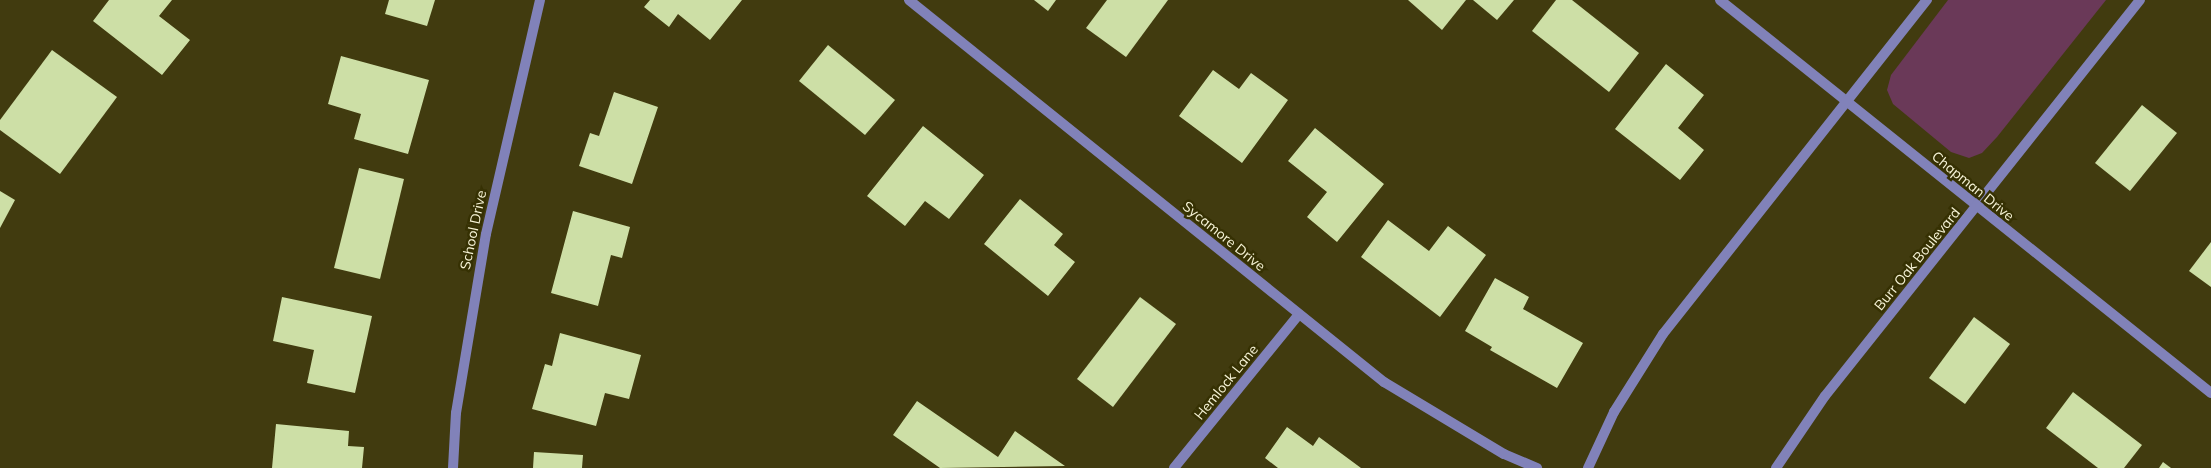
<!DOCTYPE html>
<html>
<head>
<meta charset="utf-8">
<style>
	body { margin:0 }
	#map { position:relative; width:2211px; height:468px; overflow:hidden; background:#413b0f; font-family:Mulish,sans-serif }
	div>[style] { position:absolute }
	.green>* { inset:0; background:#6a3958 }
	.building>* { inset:0; background:#cddfa6 }
	.street>* { height:10px; margin:-5px; padding:0 5px; transform-origin:5px; border-radius:5px; background:#8182b9 }
	span { translate:-50% -50%; white-space:nowrap; text-align:center; line-height:1.15; -webkit-text-stroke:5px #363103; paint-order:stroke }
	.street-label { font-size:14px; color:#f7f4d7 }
</style>
</head>
<body>
<div id="map">
	<div class="green">
		<div style="clip-path:polygon(1948px 0,2106px 0,1997px 137px,1982px 153px,1969px 158px,1951px 152px,1893px 104px,1887px 90px,1891px 75px)"></div>
	</div>
	<div class="building">
		<div style="clip-path:polygon(109px 0,172px 0,159px 16px,190px 40px,162px 75px,93px 21px)"></div>
		<div style="clip-path:polygon(389px 0,435px 0,427px 26px,385px 14px)"></div>
		<div style="clip-path:polygon(650px 0,742px 0,710px 40px,678px 14px,669px 27px,644px 7px)"></div>
		<div style="clip-path:polygon(1034px 0,1056px 0,1048px 11px)"></div>
		<div style="clip-path:polygon(1107px 0,1168px 0,1126px 57px,1086px 28px)"></div>
		<div style="clip-path:polygon(1408px 0,1466px 0,1442px 30px)"></div>
		<div style="clip-path:polygon(1473px 0,1514px 0,1497px 20px)"></div>
		<div style="clip-path:polygon(1556px 0,1572px 0,1639px 53px,1609px 92px,1532px 31px)"></div>
		<div style="clip-path:polygon(828px 45px,895px 100px,865px 135px,799px 81px)"></div>
		<div style="clip-path:polygon(52px 50px,117px 97px,60px 174px,0 130px,0 120px)"></div>
		<div style="clip-path:polygon(341px 56px,429px 80px,408px 154px,354px 139px,361px 114px,328px 104px)"></div>
		<div style="clip-path:polygon(1666px 64px,1704px 95px,1678px 128px,1704px 150px,1680px 180px,1615px 129px)"></div>
		<div style="clip-path:polygon(1213px 70px,1239px 89px,1251px 73px,1288px 100px,1242px 163px,1179px 116px)"></div>
		<div style="clip-path:polygon(614px 92px,658px 107px,632px 184px,579px 166px,590px 133px,599px 136px)"></div>
		<div style="clip-path:polygon(2142px 105px,2177px 133px,2130px 191px,2095px 163px)"></div>
		<div style="clip-path:polygon(923px 126px,984px 175px,949px 219px,925px 201px,905px 226px,867px 196px)"></div>
		<div style="clip-path:polygon(1315px 128px,1384px 184px,1337px 242px,1307px 217px,1327px 192px,1288px 161px)"></div>
		<div style="clip-path:polygon(359px 168px,404px 179px,380px 279px,334px 268px)"></div>
		<div style="clip-path:polygon(0 191px,15px 200px,0 228px)"></div>
		<div style="clip-path:polygon(1020px 199px,1063px 234px,1054px 245px,1075px 262px,1048px 296px,984px 244px)"></div>
		<div style="clip-path:polygon(573px 211px,630px 227px,622px 258px,611px 255px,598px 306px,551px 293px)"></div>
		<div style="clip-path:polygon(1388px 220px,1429px 251px,1448px 226px,1486px 255px,1440px 317px,1361px 257px)"></div>
		<div style="clip-path:polygon(2211px 242px,2211px 287px,2189px 271px)"></div>
		<div style="clip-path:polygon(1495px 278px,1529px 297px,1523px 309px,1583px 343px,1557px 388px,1490px 350px,1492px 347px,1465px 331px)"></div>
		<div style="clip-path:polygon(282px 297px,372px 316px,355px 393px,307px 383px,314px 350px,273px 341px)"></div>
		<div style="clip-path:polygon(1140px 297px,1176px 324px,1113px 407px,1077px 379px)"></div>
		<div style="clip-path:polygon(1974px 317px,2010px 344px,1965px 404px,1929px 378px)"></div>
		<div style="clip-path:polygon(560px 333px,641px 355px,629px 399px,605px 393px,596px 426px,532px 409px,545px 364px,552px 366px)"></div>
		<div style="clip-path:polygon(2073px 392px,2142px 445px,2124px 468px,2098px 468px,2046px 428px)"></div>
		<div style="clip-path:polygon(917px 401px,998px 457px,1015px 431px,1065px 466px,940px 468px,893px 435px)"></div>
		<div style="clip-path:polygon(276px 424px,349px 431px,348px 446px,364px 447px,362px 468px,272px 468px)"></div>
		<div style="clip-path:polygon(1287px 427px,1313px 446px,1319px 437px,1361px 468px,1278px 468px,1265px 458px)"></div>
		<div style="clip-path:polygon(534px 452px,583px 455px,582px 468px,533px 468px)"></div>
		<div style="clip-path:polygon(2163px 462px,2171px 468px,2159px 468px)"></div>
	</div>
	<div class="street">
		<div style="left:909px;top:0;width:610px;rotate:38.81deg"></div>
		<div style="left:1384px;top:382px;width:140px;rotate:31deg"></div>
		<div style="left:1504px;top:454px;width:36px;rotate:23deg"></div>
		<div style="left:1720px;top:0;width:629px;rotate:38.67deg"></div>
		<div style="left:453px;top:468px;width:55px;rotate:-86.9deg"></div>
		<div style="left:456px;top:413px;width:181px;rotate:-80.5deg"></div>
		<div style="left:486px;top:234px;width:240px;rotate:-77deg"></div>
		<div style="left:1174px;top:468px;width:198px;rotate:-50.9deg"></div>
		<div style="left:1588px;top:468px;width:62px;rotate:-65.1deg"></div>
		<div style="left:1614px;top:412px;width:92px;rotate:-57.9deg"></div>
		<div style="left:1663px;top:334px;width:426px;rotate:-51.7deg"></div>
		<div style="left:1776px;top:468px;width:87px;rotate:-55.8deg"></div>
		<div style="left:1825px;top:396px;width:506px;rotate:-51.5deg"></div>
	</div>
	<div class="street-label">
		<span style="left:1973px;top:186px;rotate:39deg">Chapman Drive</span>
		<span style="left:473px;top:230px;rotate:-78deg">School Drive</span>
		<span style="left:1224px;top:236px;rotate:39deg">Sycamore Drive</span>
		<span style="left:1917px;top:259px;rotate:-51deg">Burr Oak Boulevard</span>
		<span style="left:1226px;top:382px;rotate:-51deg">Hemlock Lane</span>
	</div>
</div>
</body>
</html>
